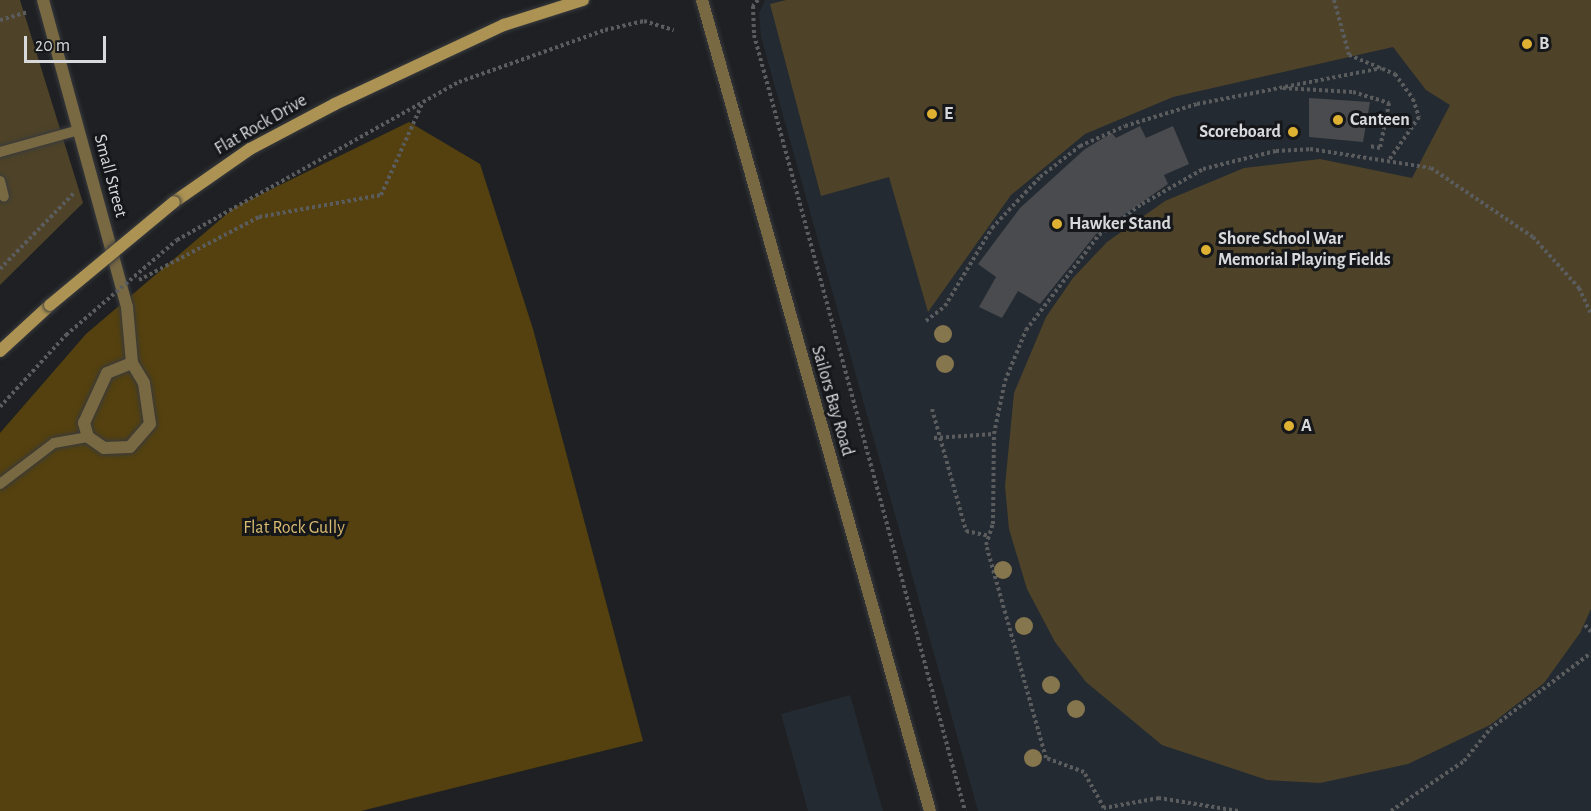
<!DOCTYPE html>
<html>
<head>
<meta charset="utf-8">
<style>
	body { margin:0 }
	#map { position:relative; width:1591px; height:811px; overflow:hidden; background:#1e2023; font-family:"Alegreya Sans",sans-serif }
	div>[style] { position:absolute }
	.built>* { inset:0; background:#242a31 }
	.green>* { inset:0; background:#4e4328 }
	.forest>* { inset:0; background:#54410f }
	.building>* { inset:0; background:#494b4f }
	.path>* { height:4px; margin-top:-2px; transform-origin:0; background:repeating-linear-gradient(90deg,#5a5c5e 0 3px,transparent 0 6px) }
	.roads { filter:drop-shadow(0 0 2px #383a3d) drop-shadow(0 0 2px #383a3d) }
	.service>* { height:10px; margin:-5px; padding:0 5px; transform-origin:5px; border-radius:5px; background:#796943 }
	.minor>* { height:12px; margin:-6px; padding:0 6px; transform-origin:6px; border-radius:6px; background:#796943 }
	.tertiary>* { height:12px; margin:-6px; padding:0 6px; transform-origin:6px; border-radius:6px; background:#796943 }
	.secondary>* { height:12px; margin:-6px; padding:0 6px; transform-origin:6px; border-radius:6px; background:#ad9353 }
	.path-bridge>* { height:4px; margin-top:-2px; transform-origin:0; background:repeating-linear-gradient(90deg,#5a5c5e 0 3px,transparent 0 6px) }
	.bridges { filter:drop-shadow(0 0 2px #383a3d) drop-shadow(0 0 2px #383a3d) }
	.secondary-bridge>* { height:12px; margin:-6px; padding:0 6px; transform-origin:6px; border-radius:6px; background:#ad9353 }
	.trees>* { width:18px; height:18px; margin:-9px; border-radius:50%; background:#85764e }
	.dots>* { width:16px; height:16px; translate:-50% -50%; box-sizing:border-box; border:3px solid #15171a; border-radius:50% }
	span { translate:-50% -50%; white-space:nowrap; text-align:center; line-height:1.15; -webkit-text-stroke:6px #15171a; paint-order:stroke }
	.poi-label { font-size:18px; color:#d8d9db; font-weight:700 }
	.left { translate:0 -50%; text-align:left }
	.right { translate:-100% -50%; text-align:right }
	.street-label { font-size:18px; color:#d8d9db }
	.park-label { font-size:18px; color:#dabc71 }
	.scale { position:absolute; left:24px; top:36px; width:82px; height:27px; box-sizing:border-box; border:3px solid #d8d9db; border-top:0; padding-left:8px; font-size:18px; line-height:21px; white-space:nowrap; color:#d8d9db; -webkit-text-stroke:4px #15171a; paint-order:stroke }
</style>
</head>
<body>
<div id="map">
	<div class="built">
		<div style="clip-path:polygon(765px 0,1591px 0,1591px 811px,978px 811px,761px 37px,759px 13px)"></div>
		<div style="clip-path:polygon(850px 695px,883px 811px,808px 811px,781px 714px)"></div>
	</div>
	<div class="green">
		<div style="clip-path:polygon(0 0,20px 0,83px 203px,0 285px)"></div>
		<div style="clip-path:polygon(786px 0,1591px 0,1591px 609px,1580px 633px,1544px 683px,1490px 725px,1408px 764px,1320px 783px,1267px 780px,1162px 745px,1086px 682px,1055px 642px,1027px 589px,1009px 529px,1005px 486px,1014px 393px,1046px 317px,1073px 278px,1107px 242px,1165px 201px,1244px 168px,1320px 159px,1412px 178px,1450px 105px,1426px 90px,1393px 47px,1173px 97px,1085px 134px,1011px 195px,928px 312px,889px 177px,821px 196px,770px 4px)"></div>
	</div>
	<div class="forest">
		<div style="clip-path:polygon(409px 122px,480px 164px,533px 329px,643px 741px,361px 811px,0 811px,0 433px,86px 334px,235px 207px)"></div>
	</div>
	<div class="building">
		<div style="clip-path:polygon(1309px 98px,1370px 102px,1363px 142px,1309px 137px)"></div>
		<div style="clip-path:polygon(1140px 126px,1146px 138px,1173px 126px,1189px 164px,1164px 175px,1168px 184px,1096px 234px,1040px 304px,1018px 291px,1002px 318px,979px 307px,996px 277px,978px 264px,1020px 208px,1085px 149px,1112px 133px,1116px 138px)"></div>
	</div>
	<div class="path">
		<div style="left:758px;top:0;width:8px;rotate:130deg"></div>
		<div style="left:753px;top:6px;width:29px;rotate:88deg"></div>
		<div style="left:754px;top:35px;width:804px;rotate:74.79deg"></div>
		<div style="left:1334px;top:0;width:57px;rotate:74.7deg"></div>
		<div style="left:1349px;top:55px;width:50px;rotate:22.4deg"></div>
		<div style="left:1395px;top:74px;width:31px;rotate:54deg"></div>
		<div style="left:1413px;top:99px;width:19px;rotate:72deg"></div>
		<div style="left:1419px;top:117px;width:52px;rotate:124.9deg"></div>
		<div style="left:0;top:20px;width:29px;rotate:-16deg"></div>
		<div style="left:1283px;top:88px;width:70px;rotate:3.3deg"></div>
		<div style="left:1353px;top:92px;width:38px;rotate:17deg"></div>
		<div style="left:1389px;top:103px;width:46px;rotate:101.3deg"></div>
		<div style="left:1380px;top:148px;width:11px;rotate:-170deg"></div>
		<div style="left:177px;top:240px;width:323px;rotate:-29.3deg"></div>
		<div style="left:459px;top:82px;width:155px;rotate:-19.6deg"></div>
		<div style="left:605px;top:30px;width:40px;rotate:-13deg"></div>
		<div style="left:644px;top:21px;width:31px;rotate:17deg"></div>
		<div style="left:0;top:269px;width:107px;rotate:-45.8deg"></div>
		<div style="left:139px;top:280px;width:136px;rotate:-27.7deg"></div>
		<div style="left:259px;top:217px;width:124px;rotate:-10.2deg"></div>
		<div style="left:381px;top:195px;width:102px;rotate:-65.7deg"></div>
		<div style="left:926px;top:321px;width:24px;rotate:-38deg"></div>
		<div style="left:945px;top:306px;width:91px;rotate:-58.9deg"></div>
		<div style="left:992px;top:228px;width:70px;rotate:-46.7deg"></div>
		<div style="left:1040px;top:177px;width:51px;rotate:-37.8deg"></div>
		<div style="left:1080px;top:146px;width:49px;rotate:-24deg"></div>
		<div style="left:1125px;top:126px;width:75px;rotate:-17deg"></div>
		<div style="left:1197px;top:104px;width:188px;rotate:-11deg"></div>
		<div style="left:0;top:407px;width:98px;rotate:-47.5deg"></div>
		<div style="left:932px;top:409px;width:127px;rotate:74.4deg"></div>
		<div style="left:966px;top:531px;width:24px;rotate:12deg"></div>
		<div style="left:934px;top:438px;width:60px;rotate:-3.8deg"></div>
		<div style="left:1585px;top:625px;width:9px;rotate:49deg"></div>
		<div style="left:1238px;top:811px;width:80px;rotate:-170.7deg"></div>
		<div style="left:1159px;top:798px;width:56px;rotate:169.7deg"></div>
		<div style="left:1104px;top:808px;width:41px;rotate:-119.1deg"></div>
		<div style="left:1084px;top:772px;width:40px;rotate:-159.8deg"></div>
		<div style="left:1046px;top:758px;width:221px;rotate:-105.7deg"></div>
		<div style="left:986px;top:545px;width:22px;rotate:-72deg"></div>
		<div style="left:993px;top:524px;width:90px;rotate:-89.4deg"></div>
		<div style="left:994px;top:434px;width:54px;rotate:-78.3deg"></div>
		<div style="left:1005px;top:381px;width:55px;rotate:-67.6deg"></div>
		<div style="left:1026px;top:330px;width:120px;rotate:-52.5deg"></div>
		<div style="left:1099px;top:235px;width:53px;rotate:-35.8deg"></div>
		<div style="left:1142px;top:204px;width:70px;rotate:-29.8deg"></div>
		<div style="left:1203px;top:169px;width:75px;rotate:-13.9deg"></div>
		<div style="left:1276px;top:151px;width:34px;rotate:-3deg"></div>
		<div style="left:1310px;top:149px;width:122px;rotate:8.9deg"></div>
		<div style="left:1431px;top:168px;width:123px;rotate:34.1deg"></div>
		<div style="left:1533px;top:237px;width:69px;rotate:48deg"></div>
		<div style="left:1579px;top:288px;width:29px;rotate:65deg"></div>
		<div style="left:1391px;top:811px;width:88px;rotate:-34.4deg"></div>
		<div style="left:1464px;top:761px;width:41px;rotate:-50.9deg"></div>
		<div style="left:1490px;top:729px;width:126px;rotate:-37deg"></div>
	</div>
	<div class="roads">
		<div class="service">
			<div style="left:0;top:152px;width:82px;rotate:-15.6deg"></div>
			<div style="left:0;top:181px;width:16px;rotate:76deg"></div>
			<div style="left:0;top:484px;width:68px;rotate:-37.2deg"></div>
			<div style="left:54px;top:443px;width:35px;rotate:-10deg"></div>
		</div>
		<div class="minor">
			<div style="left:43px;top:0;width:318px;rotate:74.7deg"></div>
			<div style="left:127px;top:307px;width:56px;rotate:84.9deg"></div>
			<div style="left:132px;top:363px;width:23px;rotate:59deg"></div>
			<div style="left:144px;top:383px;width:41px;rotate:81.7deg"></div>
			<div style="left:150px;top:424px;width:30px;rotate:131deg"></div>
			<div style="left:130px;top:447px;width:26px;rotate:178deg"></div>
			<div style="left:104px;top:448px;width:19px;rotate:-145deg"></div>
			<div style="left:88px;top:437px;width:15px;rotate:-106deg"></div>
			<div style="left:84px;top:423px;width:55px;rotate:-65.3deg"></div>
			<div style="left:107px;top:373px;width:27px;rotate:-22deg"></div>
		</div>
		<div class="tertiary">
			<div style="left:702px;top:0;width:842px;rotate:74.3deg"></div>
		</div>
		<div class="secondary">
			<div style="left:174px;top:202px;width:93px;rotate:-34.9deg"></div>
			<div style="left:250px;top:149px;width:96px;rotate:-27.9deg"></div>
			<div style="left:335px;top:104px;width:187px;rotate:-25.1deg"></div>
			<div style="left:504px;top:25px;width:83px;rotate:-17.6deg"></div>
			<div style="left:0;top:351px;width:68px;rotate:-42.6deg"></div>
		</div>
	</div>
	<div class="path-bridge">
		<div style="left:66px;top:335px;width:146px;rotate:-40.6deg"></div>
	</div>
	<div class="bridges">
		<div class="secondary-bridge">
			<div style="left:50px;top:305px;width:161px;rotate:-39.7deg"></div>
		</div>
	</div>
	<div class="trees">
		<div style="left:943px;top:334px"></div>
		<div style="left:945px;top:364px"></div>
		<div style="left:1003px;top:570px"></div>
		<div style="left:1024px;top:626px"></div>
		<div style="left:1051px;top:685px"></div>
		<div style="left:1076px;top:709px"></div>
		<div style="left:1033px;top:758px"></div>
	</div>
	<div class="dots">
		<div style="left:1527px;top:44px;background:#deb133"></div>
		<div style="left:932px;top:114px;background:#deb133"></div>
		<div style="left:1338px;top:120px;background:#deb133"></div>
		<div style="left:1293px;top:132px;background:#deb133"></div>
		<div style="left:1057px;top:224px;background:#deb133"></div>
		<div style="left:1206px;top:250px;background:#deb133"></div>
		<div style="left:1289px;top:426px;background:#deb133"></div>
	</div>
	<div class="poi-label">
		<span class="left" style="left:1539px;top:44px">B</span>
		<span class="left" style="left:944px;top:114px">E</span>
		<span class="left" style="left:1350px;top:120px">Canteen</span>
		<span class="right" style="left:1281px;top:132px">Scoreboard</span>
		<span class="left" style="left:1069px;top:224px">Hawker Stand</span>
		<span class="left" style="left:1218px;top:250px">Shore School War<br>Memorial Playing Fields</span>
		<span class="left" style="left:1301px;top:426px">A</span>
	</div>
	<div class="street-label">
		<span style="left:261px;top:125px;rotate:-30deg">Flat Rock Drive</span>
		<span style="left:110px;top:176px;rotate:75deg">Small Street</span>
		<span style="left:832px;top:401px;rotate:74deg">Sailors Bay Road</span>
	</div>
	<div class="park-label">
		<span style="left:294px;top:528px">Flat Rock Gully</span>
	</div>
	<div class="scale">20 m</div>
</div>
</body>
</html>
